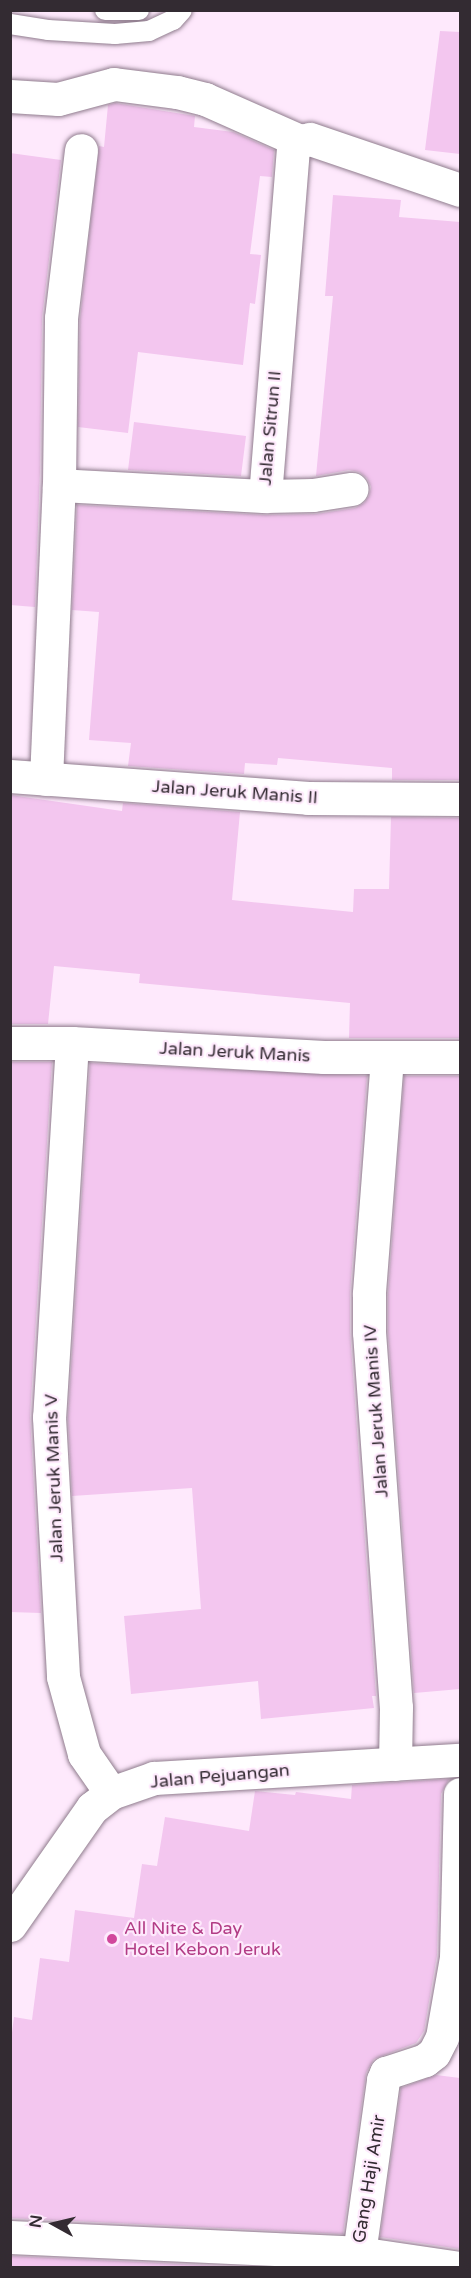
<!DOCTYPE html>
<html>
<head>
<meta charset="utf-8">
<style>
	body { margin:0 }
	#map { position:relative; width:471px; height:2278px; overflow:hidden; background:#fee9fc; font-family:"Varela Round",sans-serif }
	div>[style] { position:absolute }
	.building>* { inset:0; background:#f3c6ef }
	.roads { filter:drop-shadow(0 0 2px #8f7c8d) drop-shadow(0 0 2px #8f7c8d) }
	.service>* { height:20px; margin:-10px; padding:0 10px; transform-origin:10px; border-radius:10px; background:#fff }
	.minor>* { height:33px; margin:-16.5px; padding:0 16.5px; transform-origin:16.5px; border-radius:16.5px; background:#fff }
	.tertiary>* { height:33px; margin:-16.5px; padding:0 16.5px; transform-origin:16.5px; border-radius:16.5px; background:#fff }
	.dots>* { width:16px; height:16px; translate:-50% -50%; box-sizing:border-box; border:3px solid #fee9fc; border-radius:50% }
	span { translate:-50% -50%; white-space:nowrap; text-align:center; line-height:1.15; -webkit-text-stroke:4.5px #fee9fc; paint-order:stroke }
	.street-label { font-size:18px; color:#332b32 }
	.hotel-label { font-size:18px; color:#b23c85 }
	.left { translate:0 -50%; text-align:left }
	.frame { position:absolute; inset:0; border:12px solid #332b32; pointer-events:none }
	.north { position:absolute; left:24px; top:2194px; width:60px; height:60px; -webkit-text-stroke:4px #fee9fc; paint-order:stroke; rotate:278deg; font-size:16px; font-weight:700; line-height:24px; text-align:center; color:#332b32 }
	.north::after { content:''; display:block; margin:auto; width:21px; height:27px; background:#332b32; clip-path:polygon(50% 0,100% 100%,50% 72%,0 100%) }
</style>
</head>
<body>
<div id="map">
	<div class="building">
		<div style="clip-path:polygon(440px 31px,460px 32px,460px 154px,425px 150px)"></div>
		<div style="clip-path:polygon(115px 103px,195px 116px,194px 127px,233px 132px,274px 150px,272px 177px,260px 176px,250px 254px,261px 255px,255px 304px,250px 303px,243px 365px,138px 352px,128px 433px,78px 427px,80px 319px,99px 146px,104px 147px,108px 105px)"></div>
		<div style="clip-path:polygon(10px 153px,61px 160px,42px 318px,40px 472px,35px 607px,10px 605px)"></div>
		<div style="clip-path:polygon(333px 195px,401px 200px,399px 217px,460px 222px,460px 780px,392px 780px,392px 768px,278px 758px,277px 765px,245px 763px,244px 774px,128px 766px,131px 743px,89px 740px,99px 612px,72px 610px,77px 505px,265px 515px,316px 514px,355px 508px,364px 503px,369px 496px,371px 487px,367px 478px,359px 472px,349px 470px,316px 476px,333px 296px,325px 296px)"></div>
		<div style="clip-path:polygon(134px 422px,246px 436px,241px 476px,128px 470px)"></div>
		<div style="clip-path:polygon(10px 795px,122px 811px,123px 803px,240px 812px,232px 900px,353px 912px,354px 889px,389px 889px,391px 817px,460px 818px,460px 1038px,349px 1038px,350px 1003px,139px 983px,140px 974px,54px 966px,48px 1024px,10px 1024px)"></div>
		<div style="clip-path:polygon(10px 1062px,52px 1062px,30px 1416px,41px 1613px,10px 1612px)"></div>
		<div style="clip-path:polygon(90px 1063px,367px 1076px,350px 1293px,350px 1332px,376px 1696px,372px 1696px,374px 1708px,261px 1719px,258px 1681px,131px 1694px,124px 1616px,201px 1609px,192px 1488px,72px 1496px,68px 1417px)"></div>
		<div style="clip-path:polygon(404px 1076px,460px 1076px,460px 1689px,414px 1693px,388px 1331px,388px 1295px)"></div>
		<div style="clip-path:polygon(449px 1779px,441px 1794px,437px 1955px,424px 2031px,416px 2043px,374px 2059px,366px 2073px,343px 2234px,10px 2218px,10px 2048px,14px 2017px,32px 2020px,40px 1958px,69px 1962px,75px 1910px,134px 1918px,142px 1864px,157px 1866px,165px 1817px,249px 1831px,255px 1791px,295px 1795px,296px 1792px,351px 1799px,352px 1785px)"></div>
		<div style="clip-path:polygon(436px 2075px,460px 2078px,460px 2249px,380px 2237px,401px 2088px)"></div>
		<div style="clip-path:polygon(10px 2256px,265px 2268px,10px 2268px)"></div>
	</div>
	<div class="roads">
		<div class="service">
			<div style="left:105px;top:10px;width:34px"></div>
			<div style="left:10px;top:24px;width:38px;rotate:9deg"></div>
			<div style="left:48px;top:30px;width:67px;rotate:3.4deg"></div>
			<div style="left:115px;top:34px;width:34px;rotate:-5deg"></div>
			<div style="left:149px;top:31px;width:26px;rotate:-25deg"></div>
			<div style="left:173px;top:20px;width:13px;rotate:-48deg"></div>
		</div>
		<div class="minor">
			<div style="left:10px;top:96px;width:48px;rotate:3.6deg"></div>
			<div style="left:58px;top:99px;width:58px;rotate:-15deg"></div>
			<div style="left:114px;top:84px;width:64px;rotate:7.2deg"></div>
			<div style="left:177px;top:92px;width:29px;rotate:14deg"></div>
			<div style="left:205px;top:99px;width:104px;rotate:23.9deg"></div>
			<div style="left:59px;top:485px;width:167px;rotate:-89.3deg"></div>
			<div style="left:61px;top:318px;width:169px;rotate:-83.2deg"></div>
			<div style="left:265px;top:496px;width:48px;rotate:-1.2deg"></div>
			<div style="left:313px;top:495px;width:39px;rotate:-9deg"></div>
			<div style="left:10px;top:776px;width:299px;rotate:4.2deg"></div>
			<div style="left:308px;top:798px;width:152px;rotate:0.4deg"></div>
			<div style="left:46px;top:779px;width:294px;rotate:-87.5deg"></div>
			<div style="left:59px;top:485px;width:206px;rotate:3.1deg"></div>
			<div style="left:265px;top:496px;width:348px;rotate:-85.4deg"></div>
			<div style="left:293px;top:149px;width:11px;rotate:-49deg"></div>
			<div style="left:300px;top:141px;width:10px;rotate:-11deg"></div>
			<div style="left:310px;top:139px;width:158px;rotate:18.8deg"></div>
			<div style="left:10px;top:1043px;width:62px"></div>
			<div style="left:72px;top:1043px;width:252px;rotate:3.2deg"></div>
			<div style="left:324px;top:1057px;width:136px"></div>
			<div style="left:72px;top:1043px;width:375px;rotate:93.5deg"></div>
			<div style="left:49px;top:1417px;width:260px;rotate:86.9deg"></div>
			<div style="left:63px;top:1677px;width:80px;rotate:74.7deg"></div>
			<div style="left:84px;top:1754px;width:47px;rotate:55.3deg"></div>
			<div style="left:387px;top:1058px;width:237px;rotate:94.4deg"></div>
			<div style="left:369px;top:1294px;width:38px;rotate:90deg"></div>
			<div style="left:369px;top:1332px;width:376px;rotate:85.9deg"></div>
			<div style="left:396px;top:1707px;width:57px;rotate:91deg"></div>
			<div style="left:10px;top:2237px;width:348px;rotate:2.6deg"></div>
			<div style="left:358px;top:2253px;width:103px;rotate:8.4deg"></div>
			<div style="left:357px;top:2268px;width:190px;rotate:-82.1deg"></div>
			<div style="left:383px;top:2080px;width:8px;rotate:-67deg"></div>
			<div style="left:386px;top:2073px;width:41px;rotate:-18.4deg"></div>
			<div style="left:425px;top:2060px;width:11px;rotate:-38deg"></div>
			<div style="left:434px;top:2053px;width:18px;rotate:-63deg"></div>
			<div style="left:442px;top:2037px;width:80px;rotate:-80deg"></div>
			<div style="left:456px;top:1958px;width:164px;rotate:-88.6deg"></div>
		</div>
		<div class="tertiary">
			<div style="left:10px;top:1925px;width:143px;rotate:-55deg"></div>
			<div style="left:92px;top:1808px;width:24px;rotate:-38deg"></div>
			<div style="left:111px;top:1793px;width:46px;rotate:-19.2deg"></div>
			<div style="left:154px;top:1778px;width:307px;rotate:-3.4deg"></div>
		</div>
	</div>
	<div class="dots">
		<div style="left:112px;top:1939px;background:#d1479c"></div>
	</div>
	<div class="street-label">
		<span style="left:270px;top:428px;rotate:-85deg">Jalan Sitrun II</span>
		<span style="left:235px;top:792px;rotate:4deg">Jalan Jeruk Manis II</span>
		<span style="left:235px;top:1052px;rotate:3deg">Jalan Jeruk Manis</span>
		<span style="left:376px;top:1411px;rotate:-94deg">Jalan Jeruk Manis IV</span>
		<span style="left:54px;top:1478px;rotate:-92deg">Jalan Jeruk Manis V</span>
		<span style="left:220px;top:1776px;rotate:-5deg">Jalan Pejuangan</span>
		<span style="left:369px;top:2179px;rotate:-81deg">Gang Haji Amir</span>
	</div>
	<div class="hotel-label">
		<span class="left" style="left:124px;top:1939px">All Nite &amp; Day<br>Hotel Kebon Jeruk</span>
	</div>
	<div class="frame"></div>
	<div class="north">N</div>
</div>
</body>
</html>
